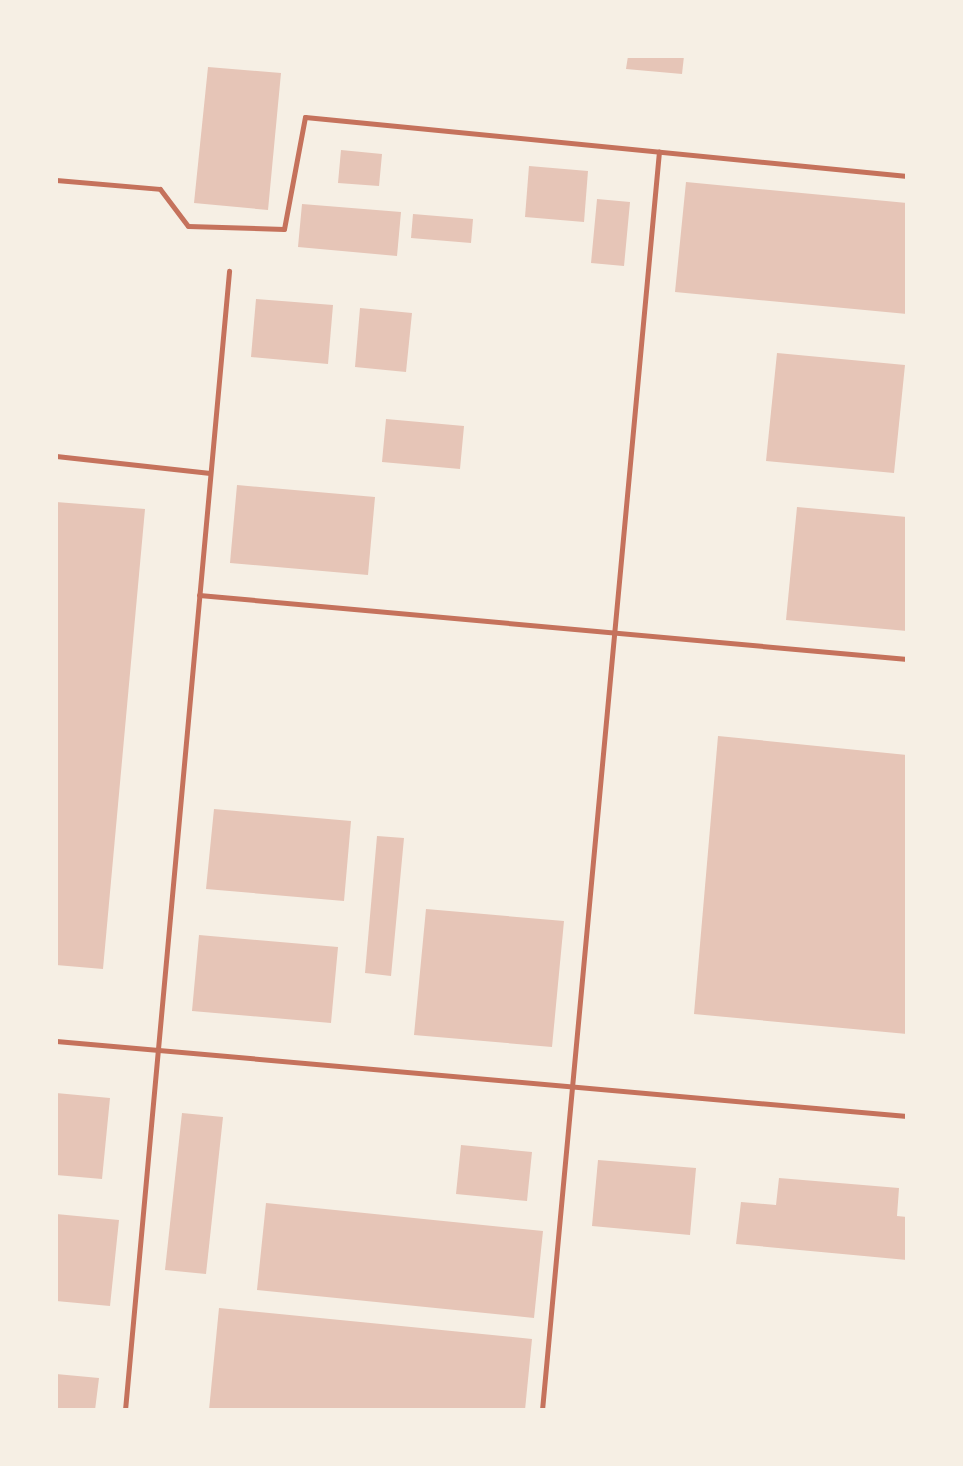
<!DOCTYPE html>
<html>
<head>
<meta charset="utf-8">
<style>
	body { margin:0 }
	#map { position:relative; width:963px; height:1466px; overflow:hidden; background:#f6efe4; font-family:"IBM Plex Sans",sans-serif }
	div>[style] { position:absolute }
	.building>* { inset:0; background:#e6c5b7 }
	.service>* { height:5px; margin:-2.5px; padding:0 2.5px; transform-origin:2.5px; border-radius:2.5px; background:#c5725c }
	span { translate:-50% -50%; white-space:nowrap; text-align:center; line-height:1.15; -webkit-text-stroke:5px #f6efe4; paint-order:stroke }
	.frame { position:absolute; inset:0; border:58px solid #f6efe4; pointer-events:none }
</style>
</head>
<body>
<div id="map">
	<div class="building">
		<div style="clip-path:polygon(628px 56px,684px 56px,682px 74px,626px 69px)"></div>
		<div style="clip-path:polygon(208px 67px,281px 73px,268px 210px,194px 203px)"></div>
		<div style="clip-path:polygon(341px 150px,382px 154px,379px 186px,338px 183px)"></div>
		<div style="clip-path:polygon(529px 166px,588px 171px,584px 222px,525px 217px)"></div>
		<div style="clip-path:polygon(686px 182px,907px 203px,907px 314px,675px 292px)"></div>
		<div style="clip-path:polygon(597px 199px,630px 202px,624px 266px,591px 263px)"></div>
		<div style="clip-path:polygon(302px 204px,401px 212px,397px 256px,298px 247px)"></div>
		<div style="clip-path:polygon(413px 214px,473px 219px,471px 243px,411px 238px)"></div>
		<div style="clip-path:polygon(256px 299px,333px 305px,328px 364px,251px 357px)"></div>
		<div style="clip-path:polygon(360px 308px,412px 313px,406px 372px,355px 367px)"></div>
		<div style="clip-path:polygon(777px 353px,905px 365px,894px 473px,766px 461px)"></div>
		<div style="clip-path:polygon(386px 419px,464px 426px,460px 469px,382px 462px)"></div>
		<div style="clip-path:polygon(237px 485px,375px 497px,368px 575px,230px 563px)"></div>
		<div style="clip-path:polygon(56px 502px,145px 509px,103px 969px,56px 965px)"></div>
		<div style="clip-path:polygon(797px 507px,907px 517px,907px 631px,786px 620px)"></div>
		<div style="clip-path:polygon(718px 736px,907px 755px,907px 1034px,694px 1014px)"></div>
		<div style="clip-path:polygon(214px 809px,351px 821px,344px 901px,206px 889px)"></div>
		<div style="clip-path:polygon(377px 836px,404px 838px,391px 976px,365px 973px)"></div>
		<div style="clip-path:polygon(426px 909px,564px 921px,552px 1047px,414px 1035px)"></div>
		<div style="clip-path:polygon(199px 935px,338px 947px,331px 1023px,192px 1011px)"></div>
		<div style="clip-path:polygon(56px 1093px,110px 1098px,102px 1179px,56px 1175px)"></div>
		<div style="clip-path:polygon(182px 1113px,223px 1117px,206px 1274px,165px 1270px)"></div>
		<div style="clip-path:polygon(461px 1145px,532px 1152px,527px 1201px,456px 1194px)"></div>
		<div style="clip-path:polygon(598px 1160px,696px 1168px,690px 1235px,592px 1226px)"></div>
		<div style="clip-path:polygon(779px 1178px,899px 1188px,897px 1216px,907px 1217px,907px 1260px,736px 1244px,741px 1202px,776px 1205px)"></div>
		<div style="clip-path:polygon(266px 1203px,543px 1231px,534px 1318px,257px 1290px)"></div>
		<div style="clip-path:polygon(56px 1214px,119px 1220px,110px 1306px,56px 1301px)"></div>
		<div style="clip-path:polygon(219px 1308px,532px 1339px,525px 1410px,209px 1410px)"></div>
		<div style="clip-path:polygon(56px 1374px,99px 1378px,95px 1410px,56px 1410px)"></div>
	</div>
	<div class="service">
		<div style="left:56px;top:180px;width:104px;rotate:4.9deg"></div>
		<div style="left:160px;top:189px;width:46px;rotate:52.9deg"></div>
		<div style="left:188px;top:226px;width:96px;rotate:1.8deg"></div>
		<div style="left:284px;top:229px;width:114px;rotate:-79.4deg"></div>
		<div style="left:305px;top:117px;width:605px;rotate:5.6deg"></div>
		<div style="left:56px;top:456px;width:155px;rotate:6.3deg"></div>
		<div style="left:199px;top:595px;width:711px;rotate:5.17deg"></div>
		<div style="left:56px;top:1041px;width:854px;rotate:5.04deg"></div>
		<div style="left:125px;top:1410px;width:1144px;rotate:-84.78deg"></div>
		<div style="left:542px;top:1410px;width:1264px;rotate:-84.69deg"></div>
	</div>
	<div class="frame"></div>
</div>
</body>
</html>
